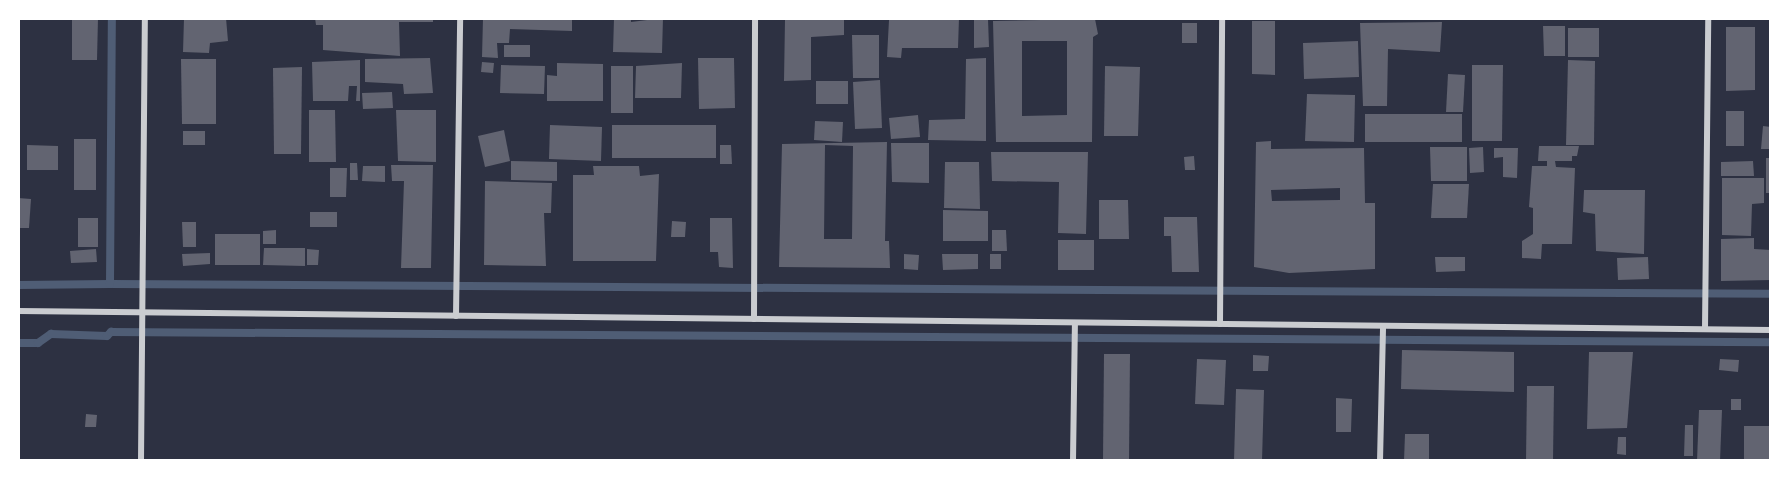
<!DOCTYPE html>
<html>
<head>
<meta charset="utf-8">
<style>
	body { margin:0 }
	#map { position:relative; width:1789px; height:479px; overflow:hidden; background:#2d3142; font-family:"Public Sans",sans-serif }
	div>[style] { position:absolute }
	.stream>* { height:8px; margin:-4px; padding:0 4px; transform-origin:4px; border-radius:4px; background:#4f5d75 }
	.building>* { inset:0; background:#626471 }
	.minor>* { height:6px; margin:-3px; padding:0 3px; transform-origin:3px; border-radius:3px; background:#caccd0 }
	span { translate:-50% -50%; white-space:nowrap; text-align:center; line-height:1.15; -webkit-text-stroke:6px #fff; paint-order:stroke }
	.frame { position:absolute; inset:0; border:20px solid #fff; pointer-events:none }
</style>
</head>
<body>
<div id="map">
	<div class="stream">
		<div style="left:110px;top:284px;width:1661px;rotate:0.34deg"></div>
		<div style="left:18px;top:285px;width:92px;rotate:-0.6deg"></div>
		<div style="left:110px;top:284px;width:266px;rotate:-89.6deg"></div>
		<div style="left:18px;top:343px;width:20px"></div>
		<div style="left:38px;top:343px;width:16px;rotate:-35deg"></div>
		<div style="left:51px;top:334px;width:56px;rotate:2deg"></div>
		<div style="left:107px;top:336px;width:6px;rotate:-45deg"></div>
		<div style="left:111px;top:332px;width:1660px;rotate:0.35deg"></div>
	</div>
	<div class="building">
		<div style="clip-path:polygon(72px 18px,98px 18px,97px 60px,72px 60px)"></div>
		<div style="clip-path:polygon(184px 18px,226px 18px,228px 41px,210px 43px,209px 53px,183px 52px)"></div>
		<div style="clip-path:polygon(315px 18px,433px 18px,433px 22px,399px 22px,400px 56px,323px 50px,323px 25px,316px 25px)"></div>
		<div style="clip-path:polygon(483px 18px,572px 18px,572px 31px,510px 29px,509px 43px,497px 43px,498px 58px,482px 57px)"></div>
		<div style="clip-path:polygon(614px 18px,631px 18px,631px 22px,663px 18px,662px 53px,613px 52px)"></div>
		<div style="clip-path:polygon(959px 18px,958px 48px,902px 48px,901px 58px,887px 57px,889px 20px)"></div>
		<div style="clip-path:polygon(785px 19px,844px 20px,844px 35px,811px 37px,811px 80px,784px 81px)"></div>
		<div style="clip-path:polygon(974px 19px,988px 19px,989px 47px,974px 48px)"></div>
		<div style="clip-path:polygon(evenodd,1095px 19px,1098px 34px,1093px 37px,1092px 142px,996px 142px,993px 21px,1095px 19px,1022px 41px,1067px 41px,1067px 115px,1022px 116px,1022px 41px)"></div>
		<div style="clip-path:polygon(1252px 21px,1275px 21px,1275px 75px,1252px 74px)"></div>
		<div style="clip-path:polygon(1442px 22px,1440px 52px,1388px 49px,1387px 106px,1363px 106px,1360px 23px)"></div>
		<div style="clip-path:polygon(1182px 23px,1197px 23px,1197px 43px,1182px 43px)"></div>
		<div style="clip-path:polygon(1543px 26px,1565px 26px,1565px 56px,1544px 56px)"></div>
		<div style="clip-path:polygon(1726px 27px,1755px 27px,1755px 90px,1726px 91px)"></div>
		<div style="clip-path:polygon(1568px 28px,1599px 28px,1599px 57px,1568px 57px)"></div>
		<div style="clip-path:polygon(852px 35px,879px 35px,879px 78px,853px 78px)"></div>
		<div style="clip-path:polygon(1358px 41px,1359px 77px,1304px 79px,1303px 43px)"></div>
		<div style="clip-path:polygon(504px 45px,530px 45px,530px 57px,504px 57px)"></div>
		<div style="clip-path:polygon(430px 58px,433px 93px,404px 94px,403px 84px,365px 82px,365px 59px)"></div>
		<div style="clip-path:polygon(698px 58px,734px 58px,735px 108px,699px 109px)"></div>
		<div style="clip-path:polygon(986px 58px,986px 141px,928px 140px,929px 120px,965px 119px,966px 59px)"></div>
		<div style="clip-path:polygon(181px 59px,216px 59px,216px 124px,182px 124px)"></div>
		<div style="clip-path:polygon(360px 60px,360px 101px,356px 101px,357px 86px,349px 86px,348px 101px,313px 101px,312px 62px)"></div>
		<div style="clip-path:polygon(1568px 60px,1595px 61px,1594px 145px,1566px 145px)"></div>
		<div style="clip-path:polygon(482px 62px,494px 63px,493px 73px,481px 72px)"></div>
		<div style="clip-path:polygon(557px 63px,603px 64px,603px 101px,547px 101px,547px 75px,557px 76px)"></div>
		<div style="clip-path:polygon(682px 63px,681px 98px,635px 98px,636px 66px)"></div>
		<div style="clip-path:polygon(501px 65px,545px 66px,544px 94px,500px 93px)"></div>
		<div style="clip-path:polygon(1472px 65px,1503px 65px,1502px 141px,1472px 141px)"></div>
		<div style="clip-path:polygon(611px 66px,633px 66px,633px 113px,611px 113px)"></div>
		<div style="clip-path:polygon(1105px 66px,1140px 67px,1138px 136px,1104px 136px)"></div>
		<div style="clip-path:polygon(302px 67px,301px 154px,274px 154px,273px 68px)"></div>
		<div style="clip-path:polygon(1448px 74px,1465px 75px,1463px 112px,1446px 112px)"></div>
		<div style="clip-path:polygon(880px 80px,882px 128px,855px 129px,853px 82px)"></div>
		<div style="clip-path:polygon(816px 81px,848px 81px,848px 104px,816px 104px)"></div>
		<div style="clip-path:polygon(392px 92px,393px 108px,363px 109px,362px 93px)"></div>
		<div style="clip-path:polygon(1307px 94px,1355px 95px,1354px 142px,1305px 141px)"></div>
		<div style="clip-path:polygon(309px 110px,335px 110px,336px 162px,309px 162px)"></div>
		<div style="clip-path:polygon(396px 110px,436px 110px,436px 162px,398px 161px)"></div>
		<div style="clip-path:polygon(1726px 111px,1744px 111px,1744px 146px,1726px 146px)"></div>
		<div style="clip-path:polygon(1365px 114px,1462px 114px,1462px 142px,1365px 142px)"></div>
		<div style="clip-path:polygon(918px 115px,920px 137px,891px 139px,889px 118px)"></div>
		<div style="clip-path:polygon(815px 121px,843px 122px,842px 142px,814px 140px)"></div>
		<div style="clip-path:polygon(550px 125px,602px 127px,601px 161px,549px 159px)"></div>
		<div style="clip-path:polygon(612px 125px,716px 125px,716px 158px,612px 158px)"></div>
		<div style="clip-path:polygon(1763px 126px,1771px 127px,1771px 149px,1761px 149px)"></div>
		<div style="clip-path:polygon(504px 130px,510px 161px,485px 167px,478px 136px)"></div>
		<div style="clip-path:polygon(183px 131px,205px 131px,205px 145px,183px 145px)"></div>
		<div style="clip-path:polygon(74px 139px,96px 139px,96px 190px,74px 190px)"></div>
		<div style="clip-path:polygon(evenodd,1271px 141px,1271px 149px,1364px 148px,1365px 203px,1375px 203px,1375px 269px,1289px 273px,1254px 267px,1256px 142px,1271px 141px,1340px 188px,1340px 200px,1272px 201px,1271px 190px,1340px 188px)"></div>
		<div style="clip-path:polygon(evenodd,887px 142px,885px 241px,889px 241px,890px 268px,779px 267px,782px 144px,887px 142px,825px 145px,853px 146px,852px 239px,824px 239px,825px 145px)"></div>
		<div style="clip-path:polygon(891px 143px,929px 143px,929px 183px,892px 182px)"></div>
		<div style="clip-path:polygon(27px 145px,58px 146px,58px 170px,27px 170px)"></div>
		<div style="clip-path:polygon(720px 145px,731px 145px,732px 164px,720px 164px)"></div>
		<div style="clip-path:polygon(1539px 146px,1579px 146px,1577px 156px,1572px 156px,1572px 161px,1555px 161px,1556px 167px,1575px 168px,1572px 244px,1542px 244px,1541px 259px,1522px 258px,1522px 241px,1533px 234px,1533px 208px,1529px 207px,1532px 166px,1547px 166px,1547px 161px,1538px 161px)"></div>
		<div style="clip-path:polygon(1430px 147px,1467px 147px,1467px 181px,1431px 181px)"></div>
		<div style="clip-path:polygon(1483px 147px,1484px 172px,1470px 173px,1469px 148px)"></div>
		<div style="clip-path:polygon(1494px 148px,1518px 148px,1517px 178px,1503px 177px,1503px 157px,1494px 158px)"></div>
		<div style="clip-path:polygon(991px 152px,1088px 152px,1086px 234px,1058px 233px,1059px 182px,992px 181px)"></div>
		<div style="clip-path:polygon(1194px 156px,1195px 170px,1185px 170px,1184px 157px)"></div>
		<div style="clip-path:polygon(1766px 158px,1771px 158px,1771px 193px,1766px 193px)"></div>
		<div style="clip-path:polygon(511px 161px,557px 162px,557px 181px,511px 180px)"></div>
		<div style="clip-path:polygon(1753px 161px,1754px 176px,1721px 176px,1721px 162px)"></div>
		<div style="clip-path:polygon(945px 162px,979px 162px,980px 209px,944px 208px)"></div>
		<div style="clip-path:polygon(350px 163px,357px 163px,358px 180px,350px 180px)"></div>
		<div style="clip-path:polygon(391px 165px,433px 165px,431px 268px,401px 268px,404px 181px,392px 181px)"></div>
		<div style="clip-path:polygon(363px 166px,385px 166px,385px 182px,362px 181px)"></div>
		<div style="clip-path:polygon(593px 166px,639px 166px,640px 176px,659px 174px,656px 261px,573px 261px,573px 175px,594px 175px)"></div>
		<div style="clip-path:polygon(330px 168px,347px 168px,346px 197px,330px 197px)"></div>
		<div style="clip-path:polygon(1722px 178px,1764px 178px,1764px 203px,1752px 204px,1751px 236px,1722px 235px)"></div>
		<div style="clip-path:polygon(485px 181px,552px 183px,551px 213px,544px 213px,546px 266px,484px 265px)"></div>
		<div style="clip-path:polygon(1433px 184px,1469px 184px,1467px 218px,1431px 218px)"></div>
		<div style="clip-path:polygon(1584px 190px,1645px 190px,1644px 254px,1596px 251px,1595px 214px,1583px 212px)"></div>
		<div style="clip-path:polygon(18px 198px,31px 199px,29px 228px,18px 228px)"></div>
		<div style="clip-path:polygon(1099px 200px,1128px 200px,1129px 239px,1099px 239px)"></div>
		<div style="clip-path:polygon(943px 210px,988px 211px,988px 241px,943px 241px)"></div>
		<div style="clip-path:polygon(310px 212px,337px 212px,337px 227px,310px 227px)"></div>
		<div style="clip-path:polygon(1164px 217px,1197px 217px,1199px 272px,1172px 272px,1171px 236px,1164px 236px)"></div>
		<div style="clip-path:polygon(78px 218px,98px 218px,98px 247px,78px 247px)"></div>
		<div style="clip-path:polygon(710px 218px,732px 218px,733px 268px,719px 267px,718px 252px,710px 252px)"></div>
		<div style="clip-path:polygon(672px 221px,686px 222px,685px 237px,671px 237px)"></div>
		<div style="clip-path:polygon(182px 222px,196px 222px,196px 247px,183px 247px)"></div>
		<div style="clip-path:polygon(276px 230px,276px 244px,263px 244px,263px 231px)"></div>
		<div style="clip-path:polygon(992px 230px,1006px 230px,1007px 251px,992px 251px)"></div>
		<div style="clip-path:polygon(215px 234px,260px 234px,260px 265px,215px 265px)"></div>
		<div style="clip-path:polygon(1754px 238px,1754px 249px,1771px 250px,1771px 280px,1721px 281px,1721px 239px)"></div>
		<div style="clip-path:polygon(1058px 240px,1094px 240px,1094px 270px,1058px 270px)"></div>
		<div style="clip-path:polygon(264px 248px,305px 248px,305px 266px,263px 265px)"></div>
		<div style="clip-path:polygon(96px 249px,97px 262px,71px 263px,70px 251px)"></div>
		<div style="clip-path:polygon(307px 249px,319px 250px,318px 265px,307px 265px)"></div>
		<div style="clip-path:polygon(210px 253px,210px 264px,183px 266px,182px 254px)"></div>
		<div style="clip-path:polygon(904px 254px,919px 255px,918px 270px,904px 269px)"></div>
		<div style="clip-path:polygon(942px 254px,978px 254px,978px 269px,943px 270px)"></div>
		<div style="clip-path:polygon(990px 254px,1001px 254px,1001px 269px,990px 269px)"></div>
		<div style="clip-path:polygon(1435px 257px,1465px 257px,1465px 271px,1436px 272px)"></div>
		<div style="clip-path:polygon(1648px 257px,1649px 279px,1618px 280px,1617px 258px)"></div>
		<div style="clip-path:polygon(1402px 350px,1514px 352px,1514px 392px,1401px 389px)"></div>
		<div style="clip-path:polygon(1589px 352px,1633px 352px,1627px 428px,1587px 429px)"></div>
		<div style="clip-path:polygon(1104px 354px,1130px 354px,1129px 460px,1103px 460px)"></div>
		<div style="clip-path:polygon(1253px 355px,1269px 356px,1268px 371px,1253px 371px)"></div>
		<div style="clip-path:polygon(1197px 359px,1226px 360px,1224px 405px,1195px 404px)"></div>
		<div style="clip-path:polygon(1720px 359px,1739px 360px,1738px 372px,1719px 370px)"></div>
		<div style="clip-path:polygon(1527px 386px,1554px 386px,1553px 461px,1526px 461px)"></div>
		<div style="clip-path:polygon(1236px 389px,1264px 390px,1262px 461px,1234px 461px)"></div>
		<div style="clip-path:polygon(1336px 398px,1352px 399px,1351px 432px,1336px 432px)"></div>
		<div style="clip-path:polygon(1731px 399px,1741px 399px,1741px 410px,1731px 410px)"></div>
		<div style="clip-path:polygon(1699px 410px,1722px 410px,1720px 461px,1697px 461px)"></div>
		<div style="clip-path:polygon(86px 414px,97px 415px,96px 427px,85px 427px)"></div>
		<div style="clip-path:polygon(1685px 425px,1693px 425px,1693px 456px,1684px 456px)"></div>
		<div style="clip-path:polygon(1744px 426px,1771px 426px,1771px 461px,1744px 461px)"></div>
		<div style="clip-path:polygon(1405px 434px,1429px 434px,1429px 461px,1404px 461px)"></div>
		<div style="clip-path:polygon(1618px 437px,1626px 437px,1626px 455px,1617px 454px)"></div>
	</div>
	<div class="minor">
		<div style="left:18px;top:311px;width:1753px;rotate:0.62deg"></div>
		<div style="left:456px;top:316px;width:298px;rotate:-89.2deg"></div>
		<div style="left:754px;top:319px;width:301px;rotate:-89.8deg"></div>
		<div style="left:1220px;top:324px;width:306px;rotate:-89.6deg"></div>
		<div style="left:1705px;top:329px;width:311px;rotate:-89.4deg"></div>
		<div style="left:141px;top:461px;width:443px;rotate:-89.5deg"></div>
		<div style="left:1073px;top:461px;width:138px;rotate:-89.2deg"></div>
		<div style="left:1380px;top:461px;width:135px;rotate:-88.7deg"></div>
	</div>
	<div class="frame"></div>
</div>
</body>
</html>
